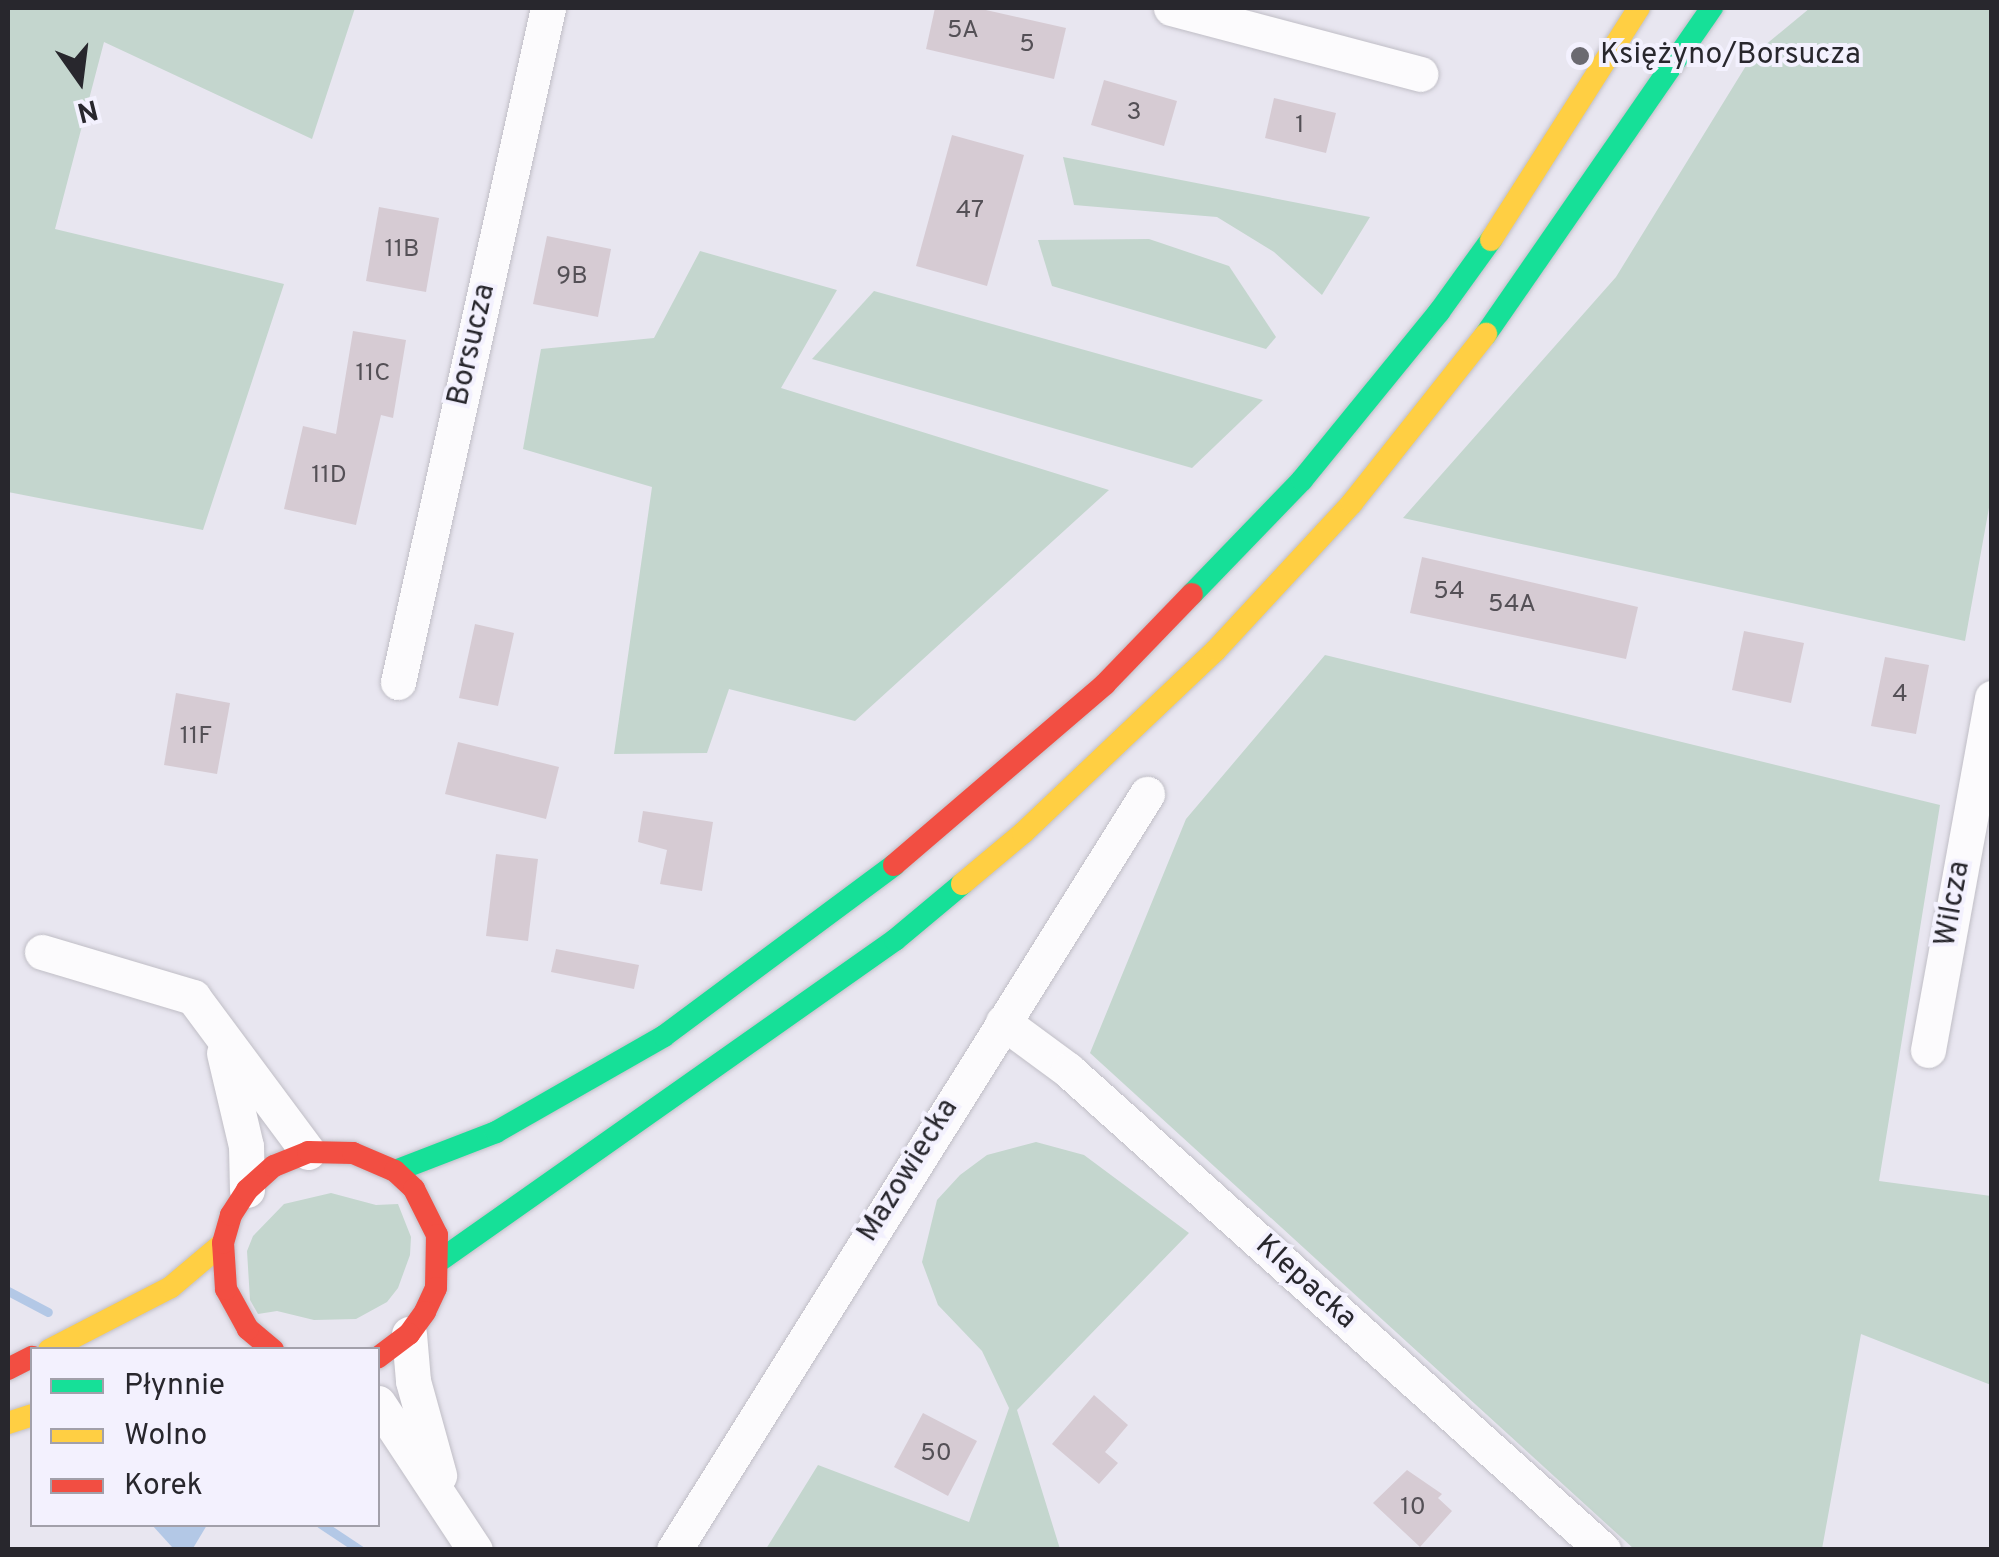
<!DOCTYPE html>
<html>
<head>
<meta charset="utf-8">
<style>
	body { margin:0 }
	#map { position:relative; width:1999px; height:1557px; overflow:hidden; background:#e8e6f0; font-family:Overpass,sans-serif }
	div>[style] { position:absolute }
	.green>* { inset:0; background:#c4d6ce }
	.water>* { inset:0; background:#b3c8e6 }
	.stream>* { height:9px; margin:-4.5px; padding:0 4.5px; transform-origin:4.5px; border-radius:4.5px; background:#b3c8e6 }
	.building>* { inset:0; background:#d6cbd3 }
	.roads { filter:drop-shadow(0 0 2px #c0bec6) drop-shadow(0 0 2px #c0bec6) }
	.street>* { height:35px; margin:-17.5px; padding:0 17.5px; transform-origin:17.5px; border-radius:17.5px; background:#fcfbfd }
	.fast>* { height:22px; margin:-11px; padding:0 11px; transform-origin:11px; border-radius:11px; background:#16e098 }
	.slow>* { height:22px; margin:-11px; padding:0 11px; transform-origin:11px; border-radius:11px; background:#ffcf43 }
	.jam>* { height:22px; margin:-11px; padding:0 11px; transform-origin:11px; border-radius:11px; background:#f24e42 }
	.dots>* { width:28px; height:28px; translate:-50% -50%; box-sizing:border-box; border:5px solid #f3f1fe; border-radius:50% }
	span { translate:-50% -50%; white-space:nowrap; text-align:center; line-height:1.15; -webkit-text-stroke:8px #f3f1fe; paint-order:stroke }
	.number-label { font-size:25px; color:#545056 }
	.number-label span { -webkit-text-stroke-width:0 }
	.poi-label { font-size:30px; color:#28272d }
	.left { translate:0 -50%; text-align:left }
	.street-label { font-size:30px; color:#28272d }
	.frame { position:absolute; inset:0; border:10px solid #28272d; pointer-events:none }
	.legend { position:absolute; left:30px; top:1347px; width:350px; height:180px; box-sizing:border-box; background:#f3f1fe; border:2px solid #a2a0aa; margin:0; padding:12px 18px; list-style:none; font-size:30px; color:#28272d }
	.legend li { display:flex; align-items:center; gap:20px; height:50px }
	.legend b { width:50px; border:2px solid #a2a0aa }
	.north { position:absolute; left:30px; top:30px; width:100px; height:100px; -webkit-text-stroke:8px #f3f1fe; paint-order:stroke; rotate:166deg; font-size:28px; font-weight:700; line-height:40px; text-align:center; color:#28272d }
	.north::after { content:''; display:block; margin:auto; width:35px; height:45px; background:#28272d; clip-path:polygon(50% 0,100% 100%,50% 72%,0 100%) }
</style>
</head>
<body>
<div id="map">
	<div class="green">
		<div style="clip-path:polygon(8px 8px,355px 8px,312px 139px,104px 42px,55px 229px,284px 284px,203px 530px,8px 492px)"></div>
		<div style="clip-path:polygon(1810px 8px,1991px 8px,1992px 491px,1965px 641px,1403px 518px,1616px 277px,1752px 56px)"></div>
		<div style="clip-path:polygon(1063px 157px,1370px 217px,1322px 295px,1274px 252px,1217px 217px,1074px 205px)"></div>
		<div style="clip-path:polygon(1149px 239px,1229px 266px,1276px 337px,1266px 349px,1052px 286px,1038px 240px)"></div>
		<div style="clip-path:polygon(700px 251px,837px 290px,781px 388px,1109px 490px,855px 721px,729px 689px,707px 753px,614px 754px,652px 487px,523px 449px,541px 349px,654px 338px)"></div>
		<div style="clip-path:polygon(874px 291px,1263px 400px,1192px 468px,812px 359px)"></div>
		<div style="clip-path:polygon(1325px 655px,1940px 805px,1879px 1181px,1991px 1196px,1991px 1385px,1861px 1334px,1822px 1549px,1634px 1549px,1090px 1053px,1186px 819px)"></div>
		<div style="clip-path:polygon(1036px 1142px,1084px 1155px,1189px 1233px,1017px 1410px,1060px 1549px,766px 1549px,818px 1465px,969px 1522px,1009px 1408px,982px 1351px,938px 1305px,922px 1262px,937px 1200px,960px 1175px,987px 1155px)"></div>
		<div style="clip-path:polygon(331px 1193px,376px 1205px,398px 1204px,411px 1237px,410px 1255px,398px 1288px,387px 1302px,356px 1319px,314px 1320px,277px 1311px,258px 1314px,250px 1300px,247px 1251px,253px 1236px,284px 1204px)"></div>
	</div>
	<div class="water">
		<div style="clip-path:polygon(152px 1525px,152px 1524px,207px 1525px,192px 1550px,172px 1547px)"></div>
	</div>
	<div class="stream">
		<div style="left:8px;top:1291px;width:45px;rotate:27.7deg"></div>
		<div style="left:321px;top:1524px;width:47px;rotate:33.7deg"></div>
	</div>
	<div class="building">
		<div style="clip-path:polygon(935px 8px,977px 8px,1066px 28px,1054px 79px,926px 49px)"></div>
		<div style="clip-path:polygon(1104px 80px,1177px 101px,1164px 146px,1091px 125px)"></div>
		<div style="clip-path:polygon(1274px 98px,1336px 113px,1326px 153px,1265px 138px)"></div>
		<div style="clip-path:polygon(952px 135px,1024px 155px,987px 286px,916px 266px)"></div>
		<div style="clip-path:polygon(379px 207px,439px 218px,426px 292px,366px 281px)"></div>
		<div style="clip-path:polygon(547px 236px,611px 249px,598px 317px,533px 304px)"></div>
		<div style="clip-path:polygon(353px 331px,406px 340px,393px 418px,381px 415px,356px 525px,284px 509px,303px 426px,336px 434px)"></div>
		<div style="clip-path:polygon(1422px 557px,1638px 607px,1626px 659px,1410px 613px)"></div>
		<div style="clip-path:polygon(475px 624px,514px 633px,498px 706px,459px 698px)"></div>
		<div style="clip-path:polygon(1744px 631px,1804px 643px,1791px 703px,1732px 690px)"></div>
		<div style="clip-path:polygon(1885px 657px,1929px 665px,1916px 734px,1871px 726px)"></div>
		<div style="clip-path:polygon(176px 693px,230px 703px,217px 774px,164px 765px)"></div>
		<div style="clip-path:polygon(458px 742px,559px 767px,546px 819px,445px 794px)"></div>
		<div style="clip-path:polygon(643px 811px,713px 822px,702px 891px,660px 884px,667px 850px,638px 842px)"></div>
		<div style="clip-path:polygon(496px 854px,538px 859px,528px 941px,486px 936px)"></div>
		<div style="clip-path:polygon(556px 949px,639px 965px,634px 989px,551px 972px)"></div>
		<div style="clip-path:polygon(1094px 1395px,1128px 1425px,1105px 1452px,1118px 1463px,1099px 1484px,1052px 1444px)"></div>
		<div style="clip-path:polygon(923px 1413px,977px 1441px,948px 1496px,894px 1467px)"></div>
		<div style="clip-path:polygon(1407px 1470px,1442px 1494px,1438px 1498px,1452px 1511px,1420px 1547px,1373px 1503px)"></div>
	</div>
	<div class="roads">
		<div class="street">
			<div style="left:1171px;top:8px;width:258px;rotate:14.8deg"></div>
			<div style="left:398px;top:682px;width:690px;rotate:-77.45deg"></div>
			<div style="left:42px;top:952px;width:158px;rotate:16.6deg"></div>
			<div style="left:193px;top:997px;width:193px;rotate:53.4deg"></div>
			<div style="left:1003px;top:1022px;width:81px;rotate:36.4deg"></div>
			<div style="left:1068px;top:1070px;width:719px;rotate:41.9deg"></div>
			<div style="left:1928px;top:1050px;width:358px;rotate:-79.7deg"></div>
			<div style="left:224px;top:1053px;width:96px;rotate:76.7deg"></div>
			<div style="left:246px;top:1146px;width:44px;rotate:88.7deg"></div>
			<div style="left:409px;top:1334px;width:47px;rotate:85.1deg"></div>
			<div style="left:413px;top:1381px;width:98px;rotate:74.5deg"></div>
			<div style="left:378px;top:1403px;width:176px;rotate:56.6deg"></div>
			<div style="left:674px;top:1550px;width:892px;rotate:-57.97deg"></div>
		</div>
		<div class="fast">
			<div style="left:1486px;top:334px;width:397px;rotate:-55.3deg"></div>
			<div style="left:1192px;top:594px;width:158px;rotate:-46deg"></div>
			<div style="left:1302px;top:480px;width:217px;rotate:-50.8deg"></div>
			<div style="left:1439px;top:312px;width:89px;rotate:-54.2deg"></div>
			<div style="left:395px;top:1171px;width:108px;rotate:-21.1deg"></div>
			<div style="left:496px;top:1132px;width:193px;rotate:-29.7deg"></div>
			<div style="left:664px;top:1036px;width:287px;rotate:-36.6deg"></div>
			<div style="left:439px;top:1261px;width:558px;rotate:-35.14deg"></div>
			<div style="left:895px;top:940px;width:87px;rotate:-39.9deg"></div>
		</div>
		<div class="slow">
			<div style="left:1491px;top:240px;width:275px;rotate:-57.5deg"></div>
			<div style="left:962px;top:884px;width:80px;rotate:-39.9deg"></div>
			<div style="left:1023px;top:833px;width:266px;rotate:-43.5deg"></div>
			<div style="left:1216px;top:650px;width:200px;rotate:-47.2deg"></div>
			<div style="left:1352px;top:503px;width:216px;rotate:-51.6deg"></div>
			<div style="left:49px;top:1350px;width:137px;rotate:-27.3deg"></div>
			<div style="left:171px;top:1287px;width:68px;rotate:-40.2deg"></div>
			<div style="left:8px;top:1423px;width:25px;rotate:-18deg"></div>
		</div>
		<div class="jam">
			<div style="left:894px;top:865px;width:278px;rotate:-40.6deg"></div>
			<div style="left:1105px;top:684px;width:125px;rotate:-46deg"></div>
			<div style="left:273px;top:1350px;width:33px;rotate:-140deg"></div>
			<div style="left:248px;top:1329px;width:46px;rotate:-118.8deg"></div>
			<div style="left:226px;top:1289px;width:46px;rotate:-93.7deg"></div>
			<div style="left:223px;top:1243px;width:29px;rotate:-74deg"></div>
			<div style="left:231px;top:1215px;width:30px;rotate:-57deg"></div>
			<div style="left:247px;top:1190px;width:36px;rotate:-42deg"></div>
			<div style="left:274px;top:1166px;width:37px;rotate:-22deg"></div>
			<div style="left:308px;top:1152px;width:45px;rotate:1.3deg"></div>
			<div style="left:353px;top:1153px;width:46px;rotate:23.2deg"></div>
			<div style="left:395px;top:1171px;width:26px;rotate:43deg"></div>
			<div style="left:414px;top:1189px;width:51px;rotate:63.4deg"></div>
			<div style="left:437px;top:1235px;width:53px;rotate:91.1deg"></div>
			<div style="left:436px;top:1288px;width:26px;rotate:115deg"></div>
			<div style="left:425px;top:1312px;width:27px;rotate:126deg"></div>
			<div style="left:409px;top:1334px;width:39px;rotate:143deg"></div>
			<div style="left:8px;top:1369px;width:27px;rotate:-27deg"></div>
		</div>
	</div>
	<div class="dots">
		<div style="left:1580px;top:56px;background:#6b6a71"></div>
	</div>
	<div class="number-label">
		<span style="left:963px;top:31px">5A</span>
		<span style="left:1027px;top:45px">5</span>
		<span style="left:1134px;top:113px">3</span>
		<span style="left:1300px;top:126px">1</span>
		<span style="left:970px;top:211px">47</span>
		<span style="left:402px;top:250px">11B</span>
		<span style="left:572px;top:277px">9B</span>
		<span style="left:373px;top:374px">11C</span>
		<span style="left:329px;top:476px">11D</span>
		<span style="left:1449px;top:592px">54</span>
		<span style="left:1512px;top:605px">54A</span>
		<span style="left:1900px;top:695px">4</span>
		<span style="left:196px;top:737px">11F</span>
		<span style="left:936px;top:1454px">50</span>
		<span style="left:1413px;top:1508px">10</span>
	</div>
	<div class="poi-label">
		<span class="left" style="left:1600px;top:56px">Księżyno/Borsucza</span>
	</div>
	<div class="street-label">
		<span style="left:473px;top:345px;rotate:-77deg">Borsucza</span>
		<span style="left:1954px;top:904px;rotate:-80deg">Wilcza</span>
		<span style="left:909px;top:1171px;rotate:-58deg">Mazowiecka</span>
		<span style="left:1305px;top:1283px;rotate:42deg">Klepacka</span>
	</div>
	<div class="frame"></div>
	<ul class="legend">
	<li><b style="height:12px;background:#16e098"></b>Płynnie</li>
	<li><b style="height:12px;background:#ffcf43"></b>Wolno</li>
	<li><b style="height:12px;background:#f24e42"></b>Korek</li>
	</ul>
	<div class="north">N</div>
</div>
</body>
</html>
